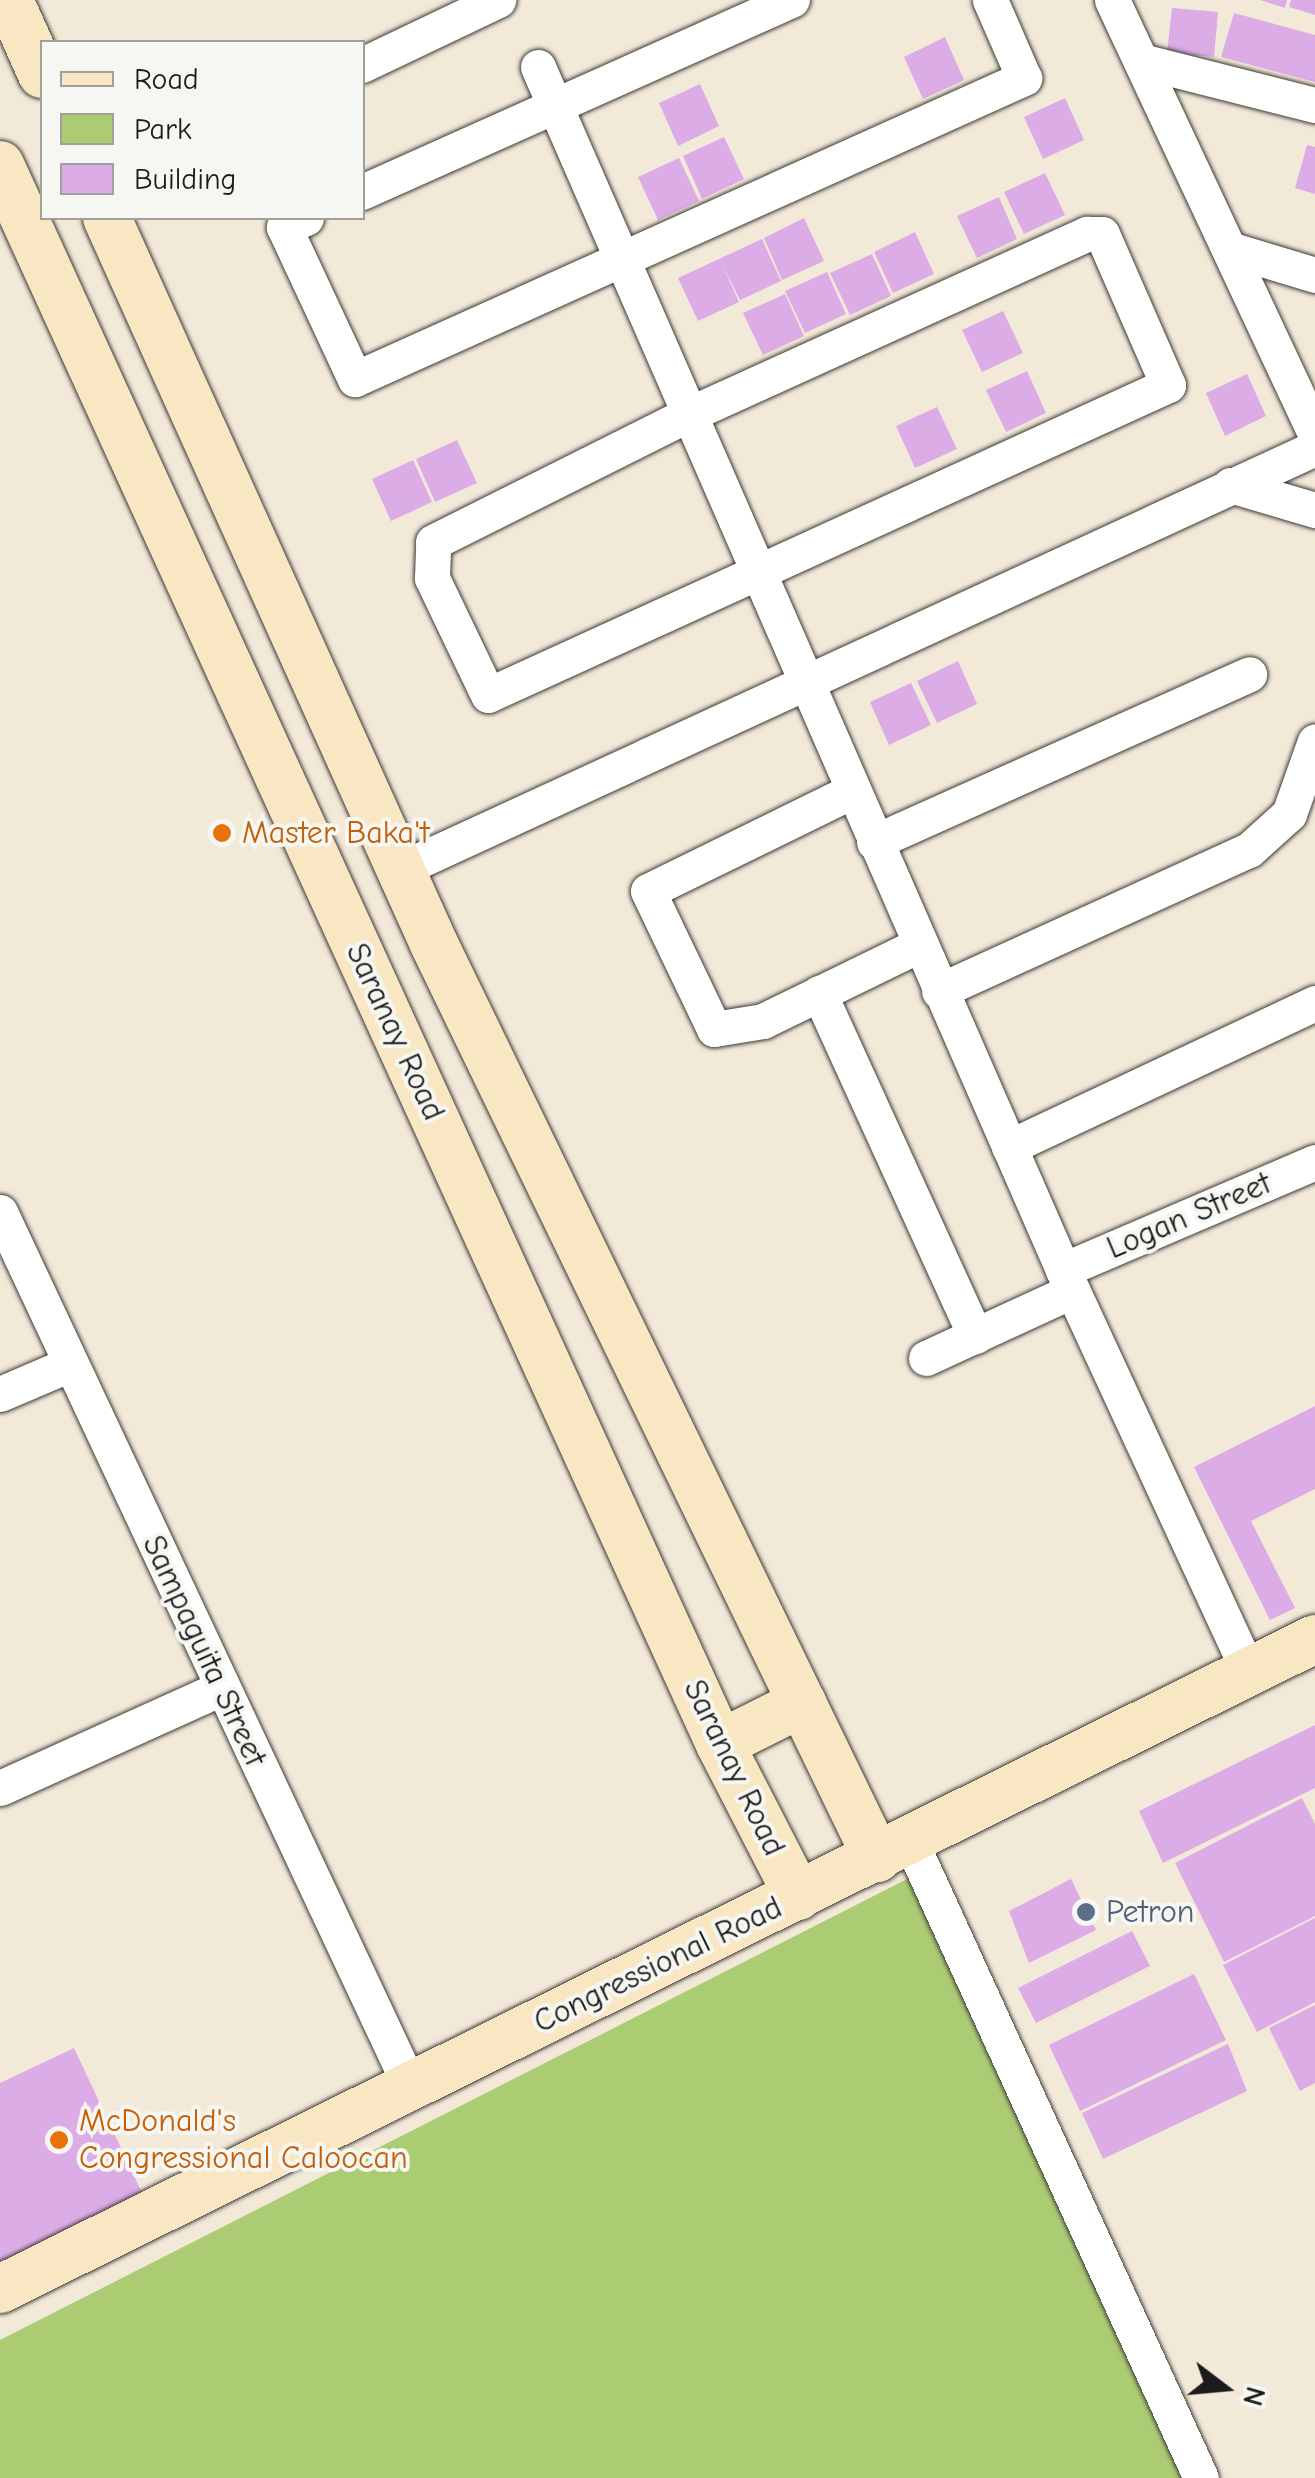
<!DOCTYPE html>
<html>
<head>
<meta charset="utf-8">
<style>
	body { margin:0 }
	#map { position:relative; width:1315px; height:2478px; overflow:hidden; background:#f3e9d8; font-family:"Comic Neue",sans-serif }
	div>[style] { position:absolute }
	.green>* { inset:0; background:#accc74 }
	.building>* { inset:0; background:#dcace7 }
	.roads { filter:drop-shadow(0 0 2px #3c3b38) drop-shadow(0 0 2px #3c3b38) }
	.street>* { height:35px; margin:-17.5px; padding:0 17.5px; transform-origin:17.5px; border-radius:17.5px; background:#fff }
	.secondary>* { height:48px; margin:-24px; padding:0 24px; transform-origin:24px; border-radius:24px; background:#f9e7c3 }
	.dots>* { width:28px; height:28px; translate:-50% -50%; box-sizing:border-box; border:5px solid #f6f6f2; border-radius:50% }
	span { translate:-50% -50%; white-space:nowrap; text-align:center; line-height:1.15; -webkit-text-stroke:8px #f6f6f2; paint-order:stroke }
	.food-label { font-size:32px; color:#c56008 }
	.left { translate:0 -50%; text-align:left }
	.street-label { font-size:32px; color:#1c1c1c }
	.service-label { font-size:32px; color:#4e5e75 }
	.legend { position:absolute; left:40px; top:40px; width:325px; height:180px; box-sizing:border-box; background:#f6f6f2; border:2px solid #9f9f9c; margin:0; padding:12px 18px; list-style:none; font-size:30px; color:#1c1c1c }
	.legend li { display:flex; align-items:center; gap:20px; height:50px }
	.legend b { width:50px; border:2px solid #9f9f9c }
	.north { position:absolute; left:1175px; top:2338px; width:100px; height:100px; -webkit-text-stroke:8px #f6f6f2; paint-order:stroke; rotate:106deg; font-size:28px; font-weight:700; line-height:40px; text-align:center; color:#1c1c1c }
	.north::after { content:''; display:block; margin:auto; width:35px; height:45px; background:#1c1c1c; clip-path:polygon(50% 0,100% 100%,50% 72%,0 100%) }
</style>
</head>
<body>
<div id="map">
	<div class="green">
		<div style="clip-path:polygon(913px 1876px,1192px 2478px,0 2478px,0 2340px)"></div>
	</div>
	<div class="building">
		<div style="clip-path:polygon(1260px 0,1287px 0,1285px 8px)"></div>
		<div style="clip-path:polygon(1291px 0,1315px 0,1315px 15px,1289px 7px)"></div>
		<div style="clip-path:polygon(1172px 8px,1218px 12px,1214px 57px,1167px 53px)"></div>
		<div style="clip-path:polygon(1234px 13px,1315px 35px,1315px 82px,1221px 57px)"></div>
		<div style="clip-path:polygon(945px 37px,964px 80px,923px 99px,904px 57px)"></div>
		<div style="clip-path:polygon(700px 84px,719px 126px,678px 146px,659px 103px)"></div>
		<div style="clip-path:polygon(1065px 98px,1084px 140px,1043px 159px,1024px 117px)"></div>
		<div style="clip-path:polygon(724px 137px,744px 179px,702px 199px,683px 156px)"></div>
		<div style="clip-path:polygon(1307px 145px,1315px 147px,1315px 194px,1295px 188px)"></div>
		<div style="clip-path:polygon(679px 158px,699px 201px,658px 220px,638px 177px)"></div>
		<div style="clip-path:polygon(1045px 173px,1065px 215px,1024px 234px,1004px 192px)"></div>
		<div style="clip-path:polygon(999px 197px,1017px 239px,977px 258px,957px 216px)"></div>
		<div style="clip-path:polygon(804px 218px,824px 261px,782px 280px,764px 238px)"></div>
		<div style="clip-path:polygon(915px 232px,934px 274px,893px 293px,874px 252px)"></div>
		<div style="clip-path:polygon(762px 239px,781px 281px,740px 300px,722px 264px,739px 302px,698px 321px,678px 278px)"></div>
		<div style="clip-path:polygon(872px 254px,891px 296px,850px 315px,830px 273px)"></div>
		<div style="clip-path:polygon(827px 272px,846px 314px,805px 333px,785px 291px)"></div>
		<div style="clip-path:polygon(785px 294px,804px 336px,763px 355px,743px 313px)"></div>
		<div style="clip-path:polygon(1003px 311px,1023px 353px,982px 372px,962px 330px)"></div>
		<div style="clip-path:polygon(1027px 371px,1046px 413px,1006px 432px,986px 390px)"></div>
		<div style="clip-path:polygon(1247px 374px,1266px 416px,1225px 436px,1206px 393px)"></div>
		<div style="clip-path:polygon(937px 407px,957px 449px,915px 468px,896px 426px)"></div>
		<div style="clip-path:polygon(457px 440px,477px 483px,435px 502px,416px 459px)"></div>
		<div style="clip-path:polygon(413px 460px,432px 502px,391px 521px,372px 479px)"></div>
		<div style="clip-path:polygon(958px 661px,977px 704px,937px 723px,917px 681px)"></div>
		<div style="clip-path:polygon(911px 683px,931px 725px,889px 745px,870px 702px)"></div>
		<div style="clip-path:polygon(1315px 1406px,1315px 1489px,1251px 1521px,1295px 1608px,1270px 1620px,1194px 1467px)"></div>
		<div style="clip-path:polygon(1315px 1725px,1315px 1788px,1163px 1863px,1139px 1811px)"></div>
		<div style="clip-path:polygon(1302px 1798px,1315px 1824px,1315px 1916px,1224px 1962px,1175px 1863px)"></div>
		<div style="clip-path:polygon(1071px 1879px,1096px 1930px,1029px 1963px,1009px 1911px)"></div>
		<div style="clip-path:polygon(1315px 1918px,1315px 2002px,1257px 2032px,1223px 1965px)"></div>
		<div style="clip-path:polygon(1132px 1931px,1150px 1966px,1036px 2023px,1018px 1988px)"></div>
		<div style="clip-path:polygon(1194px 1974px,1226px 2040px,1080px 2111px,1049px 2045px)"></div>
		<div style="clip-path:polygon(1315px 2005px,1315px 2083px,1300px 2091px,1269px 2028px)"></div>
		<div style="clip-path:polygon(1228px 2044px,1247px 2091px,1103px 2159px,1082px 2113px)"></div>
		<div style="clip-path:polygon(74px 2048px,144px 2197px,0 2270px,0 2083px)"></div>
	</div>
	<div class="roads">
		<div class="street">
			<div style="left:1112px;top:0;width:479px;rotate:64.9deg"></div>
			<div style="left:1141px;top:61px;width:179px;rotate:14.2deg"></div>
			<div style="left:362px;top:65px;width:151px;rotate:-25.5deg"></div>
			<div style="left:538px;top:67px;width:1313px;rotate:66.42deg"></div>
			<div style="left:1063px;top:1270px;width:443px;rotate:65.2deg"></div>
			<div style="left:362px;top:192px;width:471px;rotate:-24.1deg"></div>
			<div style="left:306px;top:218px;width:24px;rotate:158deg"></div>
			<div style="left:284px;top:227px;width:168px;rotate:65deg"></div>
			<div style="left:355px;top:379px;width:734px;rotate:-24.22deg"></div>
			<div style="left:1024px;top:78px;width:85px;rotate:-113.6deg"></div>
			<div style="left:1087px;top:234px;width:15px"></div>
			<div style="left:1102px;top:234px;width:165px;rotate:66.4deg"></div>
			<div style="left:1168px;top:385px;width:747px;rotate:155.49deg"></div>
			<div style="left:488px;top:695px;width:130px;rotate:-115.6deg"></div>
			<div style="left:432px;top:578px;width:36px;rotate:-88deg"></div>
			<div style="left:433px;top:542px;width:282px;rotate:-26.6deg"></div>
			<div style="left:685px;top:416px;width:441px;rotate:-24.4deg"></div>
			<div style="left:1229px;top:249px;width:90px;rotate:16.8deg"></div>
			<div style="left:1230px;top:485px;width:89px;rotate:16.4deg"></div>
			<div style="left:852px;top:791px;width:227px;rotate:153.9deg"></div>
			<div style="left:648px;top:891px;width:153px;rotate:64.4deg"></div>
			<div style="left:714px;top:1029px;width:50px;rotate:-9.3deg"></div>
			<div style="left:763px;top:1021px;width:174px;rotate:-26deg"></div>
			<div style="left:874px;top:842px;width:411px;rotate:-24.1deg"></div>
			<div style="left:403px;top:868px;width:1004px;rotate:-24.73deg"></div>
			<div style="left:939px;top:991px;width:341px;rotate:-24.5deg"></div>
			<div style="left:1249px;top:850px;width:54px;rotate:-42deg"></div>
			<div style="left:1289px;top:814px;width:77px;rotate:-70.4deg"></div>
			<div style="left:819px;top:993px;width:377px;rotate:65.5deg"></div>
			<div style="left:1009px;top:1147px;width:338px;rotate:-25.2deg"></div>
			<div style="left:0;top:1212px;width:968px;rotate:64.87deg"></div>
			<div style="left:1063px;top:1270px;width:274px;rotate:-23.2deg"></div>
			<div style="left:926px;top:1358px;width:161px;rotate:-24.7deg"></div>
			<div style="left:0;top:1394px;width:74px;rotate:-23.1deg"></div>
			<div style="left:0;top:1788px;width:243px;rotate:-24.3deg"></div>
			<div style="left:909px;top:1838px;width:703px;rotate:65.48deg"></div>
		</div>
		<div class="secondary">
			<div style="left:9px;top:0;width:81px;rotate:66deg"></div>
			<div style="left:0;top:165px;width:1735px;rotate:65.49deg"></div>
			<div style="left:720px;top:1744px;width:171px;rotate:62.8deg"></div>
			<div style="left:107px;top:218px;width:796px;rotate:65.75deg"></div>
			<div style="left:434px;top:944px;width:1016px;rotate:64.14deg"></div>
			<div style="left:720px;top:1744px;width:92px;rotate:-26.6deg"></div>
			<div style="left:0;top:2289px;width:1467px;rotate:-26.3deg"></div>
		</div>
	</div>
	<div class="dots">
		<div style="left:222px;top:833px;background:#e8710a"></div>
		<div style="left:1086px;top:1912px;background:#5c6f8a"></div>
		<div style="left:59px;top:2140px;background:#e8710a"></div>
	</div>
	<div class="food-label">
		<span class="left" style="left:242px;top:833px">Master Baka't</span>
		<span class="left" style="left:79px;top:2140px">McDonald's<br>Congressional Caloocan</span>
	</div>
	<div class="street-label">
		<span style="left:395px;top:1032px;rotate:65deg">Saranay Road</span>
		<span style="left:1189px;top:1216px;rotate:-23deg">Logan Street</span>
		<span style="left:204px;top:1651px;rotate:65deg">Sampaguita Street</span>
		<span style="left:734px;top:1768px;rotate:64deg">Saranay Road</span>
		<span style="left:658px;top:1965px;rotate:-26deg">Congressional Road</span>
	</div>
	<div class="service-label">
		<span class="left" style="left:1106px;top:1912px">Petron</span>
	</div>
	<ul class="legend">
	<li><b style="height:12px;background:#f9e7c3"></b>Road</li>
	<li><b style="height:28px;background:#accc74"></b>Park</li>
	<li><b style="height:28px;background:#dcace7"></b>Building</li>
	</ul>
	<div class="north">N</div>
</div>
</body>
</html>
